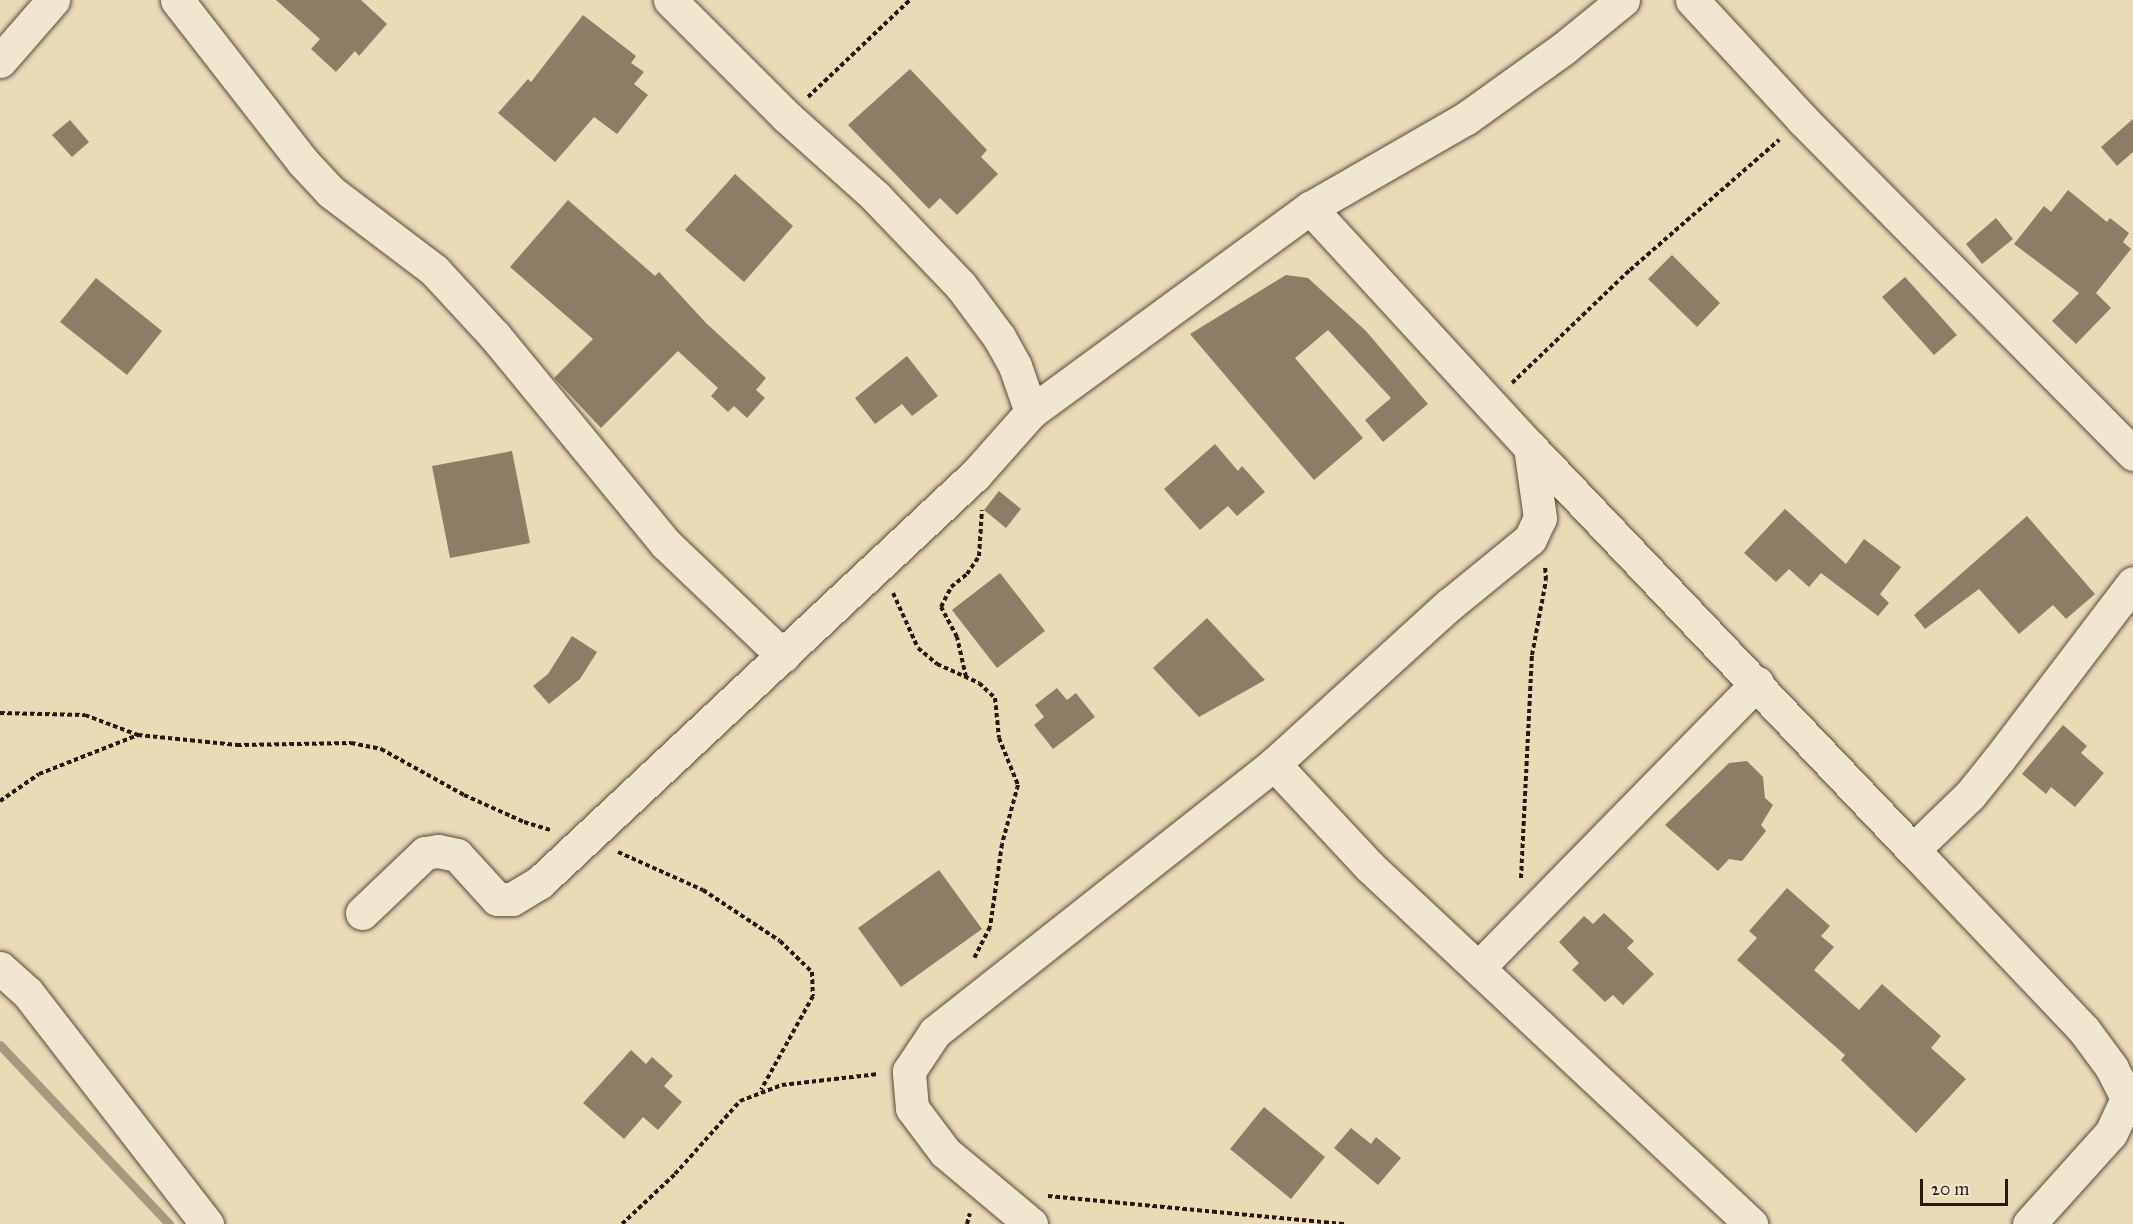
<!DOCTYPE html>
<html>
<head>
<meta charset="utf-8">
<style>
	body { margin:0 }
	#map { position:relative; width:2133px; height:1224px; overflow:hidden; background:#eadab6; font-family:"IM FELL Great Primer",serif }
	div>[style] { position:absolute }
	.stream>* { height:9px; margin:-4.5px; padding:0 4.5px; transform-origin:4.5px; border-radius:4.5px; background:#a8987e }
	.building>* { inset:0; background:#8d7d66 }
	.path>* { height:4px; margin-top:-2px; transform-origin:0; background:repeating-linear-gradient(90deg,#281910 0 4.5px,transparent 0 7.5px) }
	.roads { filter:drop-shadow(0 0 2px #58493a) drop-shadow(0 0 2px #58493a) }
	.minor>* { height:33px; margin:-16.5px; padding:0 16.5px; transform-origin:16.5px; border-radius:16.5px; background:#f1e7d0 }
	span { translate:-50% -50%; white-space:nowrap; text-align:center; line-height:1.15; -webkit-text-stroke:4.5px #f1e7d0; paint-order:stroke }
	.scale { position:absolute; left:1920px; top:1179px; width:88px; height:27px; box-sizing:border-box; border:3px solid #281910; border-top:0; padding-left:8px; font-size:18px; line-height:21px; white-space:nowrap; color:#281910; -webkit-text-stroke:4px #f1e7d0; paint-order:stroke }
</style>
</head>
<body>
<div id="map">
	<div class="stream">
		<div style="left:0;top:1045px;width:246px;rotate:46.6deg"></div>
	</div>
	<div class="building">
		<div style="clip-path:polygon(276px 0,361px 0,387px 24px,359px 56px,355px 51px,336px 72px,311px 49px,320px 39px)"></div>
		<div style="clip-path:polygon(583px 15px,636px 56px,631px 63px,644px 72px,634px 84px,648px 95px,617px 134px,594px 117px,555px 162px,498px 113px,528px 79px,531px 82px)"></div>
		<div style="clip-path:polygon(910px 69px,987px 150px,981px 157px,998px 174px,957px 215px,940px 198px,929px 209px,848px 125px)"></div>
		<div style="clip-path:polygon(2133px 119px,2133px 152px,2117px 166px,2101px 147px)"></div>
		<div style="clip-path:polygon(70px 120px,89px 142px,72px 157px,52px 135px)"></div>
		<div style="clip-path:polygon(735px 174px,793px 226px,744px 282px,685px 230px)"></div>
		<div style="clip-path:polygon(2068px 190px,2107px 222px,2110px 218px,2129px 233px,2123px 242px,2131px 249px,2096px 293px,2111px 308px,2076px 344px,2052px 321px,2079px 293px,2014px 244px,2044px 206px,2051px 212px)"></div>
		<div style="clip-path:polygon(568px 200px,655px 276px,659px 272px,706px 323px,766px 378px,756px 390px,765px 398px,747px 418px,734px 406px,728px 412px,711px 396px,718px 388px,678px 351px,601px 428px,554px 378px,593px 339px,510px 267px)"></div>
		<div style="clip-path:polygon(1996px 218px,2013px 239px,1982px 264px,1966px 244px)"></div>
		<div style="clip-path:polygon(1672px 255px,1720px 303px,1697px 327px,1648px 279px)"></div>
		<div style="clip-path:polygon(1286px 275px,1308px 278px,1366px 331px,1428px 404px,1383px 442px,1365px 420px,1391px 398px,1328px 330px,1295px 358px,1363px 438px,1314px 480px,1190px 334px)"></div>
		<div style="clip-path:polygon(1905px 277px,1957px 335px,1934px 355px,1882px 297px)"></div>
		<div style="clip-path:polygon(96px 278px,162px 331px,127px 375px,60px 322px)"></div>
		<div style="clip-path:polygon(907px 356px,938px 396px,912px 416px,902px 404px,875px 424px,855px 398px)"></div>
		<div style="clip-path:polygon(1215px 444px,1238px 471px,1242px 466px,1265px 492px,1237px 516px,1228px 506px,1200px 530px,1164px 489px)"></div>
		<div style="clip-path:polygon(512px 451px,530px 543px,450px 558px,432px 466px)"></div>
		<div style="clip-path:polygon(999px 491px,1021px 509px,1006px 528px,984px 510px)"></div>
		<div style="clip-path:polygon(1785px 509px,1846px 564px,1864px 539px,1901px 567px,1880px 594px,1889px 603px,1878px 616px,1821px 573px,1809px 587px,1789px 569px,1776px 582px,1744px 553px)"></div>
		<div style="clip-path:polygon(2027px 516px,2095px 594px,2066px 619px,2053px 605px,2019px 634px,1979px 589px,1925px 629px,1914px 615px)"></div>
		<div style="clip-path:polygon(1000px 573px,1045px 631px,997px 668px,952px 610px)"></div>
		<div style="clip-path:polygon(1207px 618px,1265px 680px,1199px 717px,1153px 668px)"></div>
		<div style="clip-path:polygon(572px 636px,597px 652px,580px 679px,549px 704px,533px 686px,548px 674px)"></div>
		<div style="clip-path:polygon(1057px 688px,1067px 700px,1076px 693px,1095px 717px,1053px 749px,1034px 725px,1044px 717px,1035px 705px)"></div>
		<div style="clip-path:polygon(2063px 725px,2087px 746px,2081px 753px,2104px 773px,2075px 807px,2051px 787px,2046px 794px,2022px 774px)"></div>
		<div style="clip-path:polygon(1747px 761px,1763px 777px,1765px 798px,1773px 805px,1761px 825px,1766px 831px,1742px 861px,1729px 859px,1718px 871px,1665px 825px,1729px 763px)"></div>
		<div style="clip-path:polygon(939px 870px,982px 929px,901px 987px,858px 928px)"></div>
		<div style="clip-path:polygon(1787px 888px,1830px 926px,1821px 936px,1834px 947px,1814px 970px,1859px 1010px,1882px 984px,1941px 1036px,1931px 1048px,1966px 1079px,1916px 1133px,1841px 1060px,1845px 1055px,1737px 960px,1757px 938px,1749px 931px)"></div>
		<div style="clip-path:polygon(1604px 913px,1634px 941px,1627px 948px,1654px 974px,1623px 1005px,1613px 995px,1605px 1002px,1572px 970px,1579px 963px,1559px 942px,1584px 916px,1593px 924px)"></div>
		<div style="clip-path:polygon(631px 1050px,646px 1064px,652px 1057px,673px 1076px,664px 1086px,682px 1102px,658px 1130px,643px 1117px,624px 1139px,583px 1103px)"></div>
		<div style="clip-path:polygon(1264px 1107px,1325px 1157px,1291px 1199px,1230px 1149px)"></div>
		<div style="clip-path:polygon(1351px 1128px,1371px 1144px,1376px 1137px,1401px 1158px,1378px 1185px,1334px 1148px)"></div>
	</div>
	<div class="path">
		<div style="left:808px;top:97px;width:141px;rotate:-43.6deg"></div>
		<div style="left:1512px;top:383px;width:163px;rotate:-43.8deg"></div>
		<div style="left:1630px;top:270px;width:198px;rotate:-41.1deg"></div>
		<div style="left:893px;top:593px;width:60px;rotate:65.6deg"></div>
		<div style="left:918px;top:648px;width:25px;rotate:40deg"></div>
		<div style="left:937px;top:664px;width:46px;rotate:24.3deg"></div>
		<div style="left:979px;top:683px;width:22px;rotate:43deg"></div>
		<div style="left:995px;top:698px;width:40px;rotate:84.3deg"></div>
		<div style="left:999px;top:738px;width:51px;rotate:68deg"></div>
		<div style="left:1018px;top:785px;width:61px;rotate:105.2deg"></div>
		<div style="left:1002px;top:844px;width:84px;rotate:98.2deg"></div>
		<div style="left:990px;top:927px;width:37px;rotate:117deg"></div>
		<div style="left:966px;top:677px;width:41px;rotate:-102.7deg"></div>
		<div style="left:957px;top:637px;width:34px;rotate:-118deg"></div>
		<div style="left:941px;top:607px;width:22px;rotate:-63deg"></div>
		<div style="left:951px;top:587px;width:21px;rotate:-39deg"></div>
		<div style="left:967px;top:574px;width:22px;rotate:-56deg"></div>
		<div style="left:979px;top:556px;width:46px;rotate:-86.3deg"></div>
		<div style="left:0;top:713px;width:85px;rotate:1.3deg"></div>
		<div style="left:85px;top:715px;width:57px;rotate:20.7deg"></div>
		<div style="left:0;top:801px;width:47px;rotate:-34.7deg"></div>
		<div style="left:39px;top:774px;width:106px;rotate:-21.5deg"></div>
		<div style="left:138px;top:735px;width:100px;rotate:5.8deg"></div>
		<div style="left:237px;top:745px;width:114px;rotate:-1deg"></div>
		<div style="left:351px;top:743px;width:31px;rotate:11deg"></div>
		<div style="left:381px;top:749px;width:95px;rotate:29deg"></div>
		<div style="left:464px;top:795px;width:66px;rotate:24.2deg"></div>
		<div style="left:524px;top:822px;width:28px;rotate:17deg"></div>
		<div style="left:618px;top:852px;width:93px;rotate:24.1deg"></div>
		<div style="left:703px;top:890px;width:92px;rotate:33.5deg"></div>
		<div style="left:780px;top:941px;width:45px;rotate:44.1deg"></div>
		<div style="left:812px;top:972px;width:24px;rotate:88deg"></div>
		<div style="left:813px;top:996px;width:107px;rotate:119deg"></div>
		<div style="left:1521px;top:878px;width:223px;rotate:-87.2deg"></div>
		<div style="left:1532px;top:655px;width:76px;rotate:-79.4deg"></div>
		<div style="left:1546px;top:580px;width:14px;rotate:-94deg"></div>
		<div style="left:1048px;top:1196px;width:299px;rotate:5.4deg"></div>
		<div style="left:622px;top:1224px;width:73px;rotate:-43.3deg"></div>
		<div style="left:675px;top:1174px;width:98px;rotate:-48.3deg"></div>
		<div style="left:740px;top:1101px;width:45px;rotate:-20.9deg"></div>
		<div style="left:782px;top:1085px;width:97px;rotate:-6.5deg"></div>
		<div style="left:967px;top:1224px;width:11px;rotate:-75deg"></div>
	</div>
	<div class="roads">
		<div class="minor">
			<div style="left:177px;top:0;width:205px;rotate:52.1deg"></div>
			<div style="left:303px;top:162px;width:41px;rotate:47deg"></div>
			<div style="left:331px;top:192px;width:129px;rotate:37.1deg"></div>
			<div style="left:434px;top:270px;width:90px;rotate:47.3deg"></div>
			<div style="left:495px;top:336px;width:269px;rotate:50.6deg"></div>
			<div style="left:666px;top:544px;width:162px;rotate:43.7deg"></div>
			<div style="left:670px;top:0;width:165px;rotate:45deg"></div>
			<div style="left:787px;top:117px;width:118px;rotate:41.9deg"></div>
			<div style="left:875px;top:196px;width:124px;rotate:46.3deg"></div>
			<div style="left:961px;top:286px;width:64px;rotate:53.3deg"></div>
			<div style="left:999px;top:337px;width:33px;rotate:61deg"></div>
			<div style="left:1015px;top:366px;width:49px;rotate:70.8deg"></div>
			<div style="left:1692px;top:0;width:163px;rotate:47.2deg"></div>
			<div style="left:1803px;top:120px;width:470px;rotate:45.3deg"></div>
			<div style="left:0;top:61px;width:81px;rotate:-49deg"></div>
			<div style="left:1310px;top:208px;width:325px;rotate:47.4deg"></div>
			<div style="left:1530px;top:447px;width:556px;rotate:46.46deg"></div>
			<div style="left:1274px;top:764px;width:139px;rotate:47deg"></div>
			<div style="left:1369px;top:866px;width:524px;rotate:43.14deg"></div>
			<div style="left:362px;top:913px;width:87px;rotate:-43.6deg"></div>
			<div style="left:425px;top:853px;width:13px;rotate:-9deg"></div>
			<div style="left:438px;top:851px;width:19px;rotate:12deg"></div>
			<div style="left:457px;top:855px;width:59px;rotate:47.7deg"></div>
			<div style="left:497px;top:899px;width:15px"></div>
			<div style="left:512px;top:899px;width:33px;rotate:-31deg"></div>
			<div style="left:540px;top:882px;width:597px;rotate:-43.1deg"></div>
			<div style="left:976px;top:474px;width:83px;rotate:-48.4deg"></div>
			<div style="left:1031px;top:412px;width:346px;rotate:-36.2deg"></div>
			<div style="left:1310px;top:208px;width:179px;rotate:-29.9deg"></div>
			<div style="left:1465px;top:119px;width:122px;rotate:-35.6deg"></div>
			<div style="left:1564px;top:48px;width:76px;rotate:-39.1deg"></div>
			<div style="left:0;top:968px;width:36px;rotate:42deg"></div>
			<div style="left:27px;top:992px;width:294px;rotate:52.2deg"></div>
			<div style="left:1478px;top:968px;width:399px;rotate:-45.6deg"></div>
			<div style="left:1031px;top:1224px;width:112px;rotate:-140.1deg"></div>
			<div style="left:945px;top:1152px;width:55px;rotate:-126.9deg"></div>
			<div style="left:912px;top:1108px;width:37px;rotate:-95deg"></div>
			<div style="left:909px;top:1071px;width:47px;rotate:-56.3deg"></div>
			<div style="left:935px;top:1032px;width:432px;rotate:-38.3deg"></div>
			<div style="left:1274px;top:764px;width:236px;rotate:-42.3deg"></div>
			<div style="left:1449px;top:605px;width:104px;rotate:-39.2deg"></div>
			<div style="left:1530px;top:539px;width:23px;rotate:-65deg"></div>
			<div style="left:1540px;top:518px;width:72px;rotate:-98deg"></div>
			<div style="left:2029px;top:1224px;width:122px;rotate:-48deg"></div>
			<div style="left:2111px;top:1133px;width:38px;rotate:-65deg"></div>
			<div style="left:2127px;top:1098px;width:34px;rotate:-117deg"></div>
			<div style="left:2112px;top:1068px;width:47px;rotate:-126.4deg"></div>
			<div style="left:2084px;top:1030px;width:248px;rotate:-133.5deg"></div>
			<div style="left:1913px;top:850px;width:79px;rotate:-44deg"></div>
			<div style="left:1970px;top:795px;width:46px;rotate:-51.1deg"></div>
			<div style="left:1999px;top:759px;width:221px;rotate:-52.7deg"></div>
		</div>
	</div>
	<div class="scale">20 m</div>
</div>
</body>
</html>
